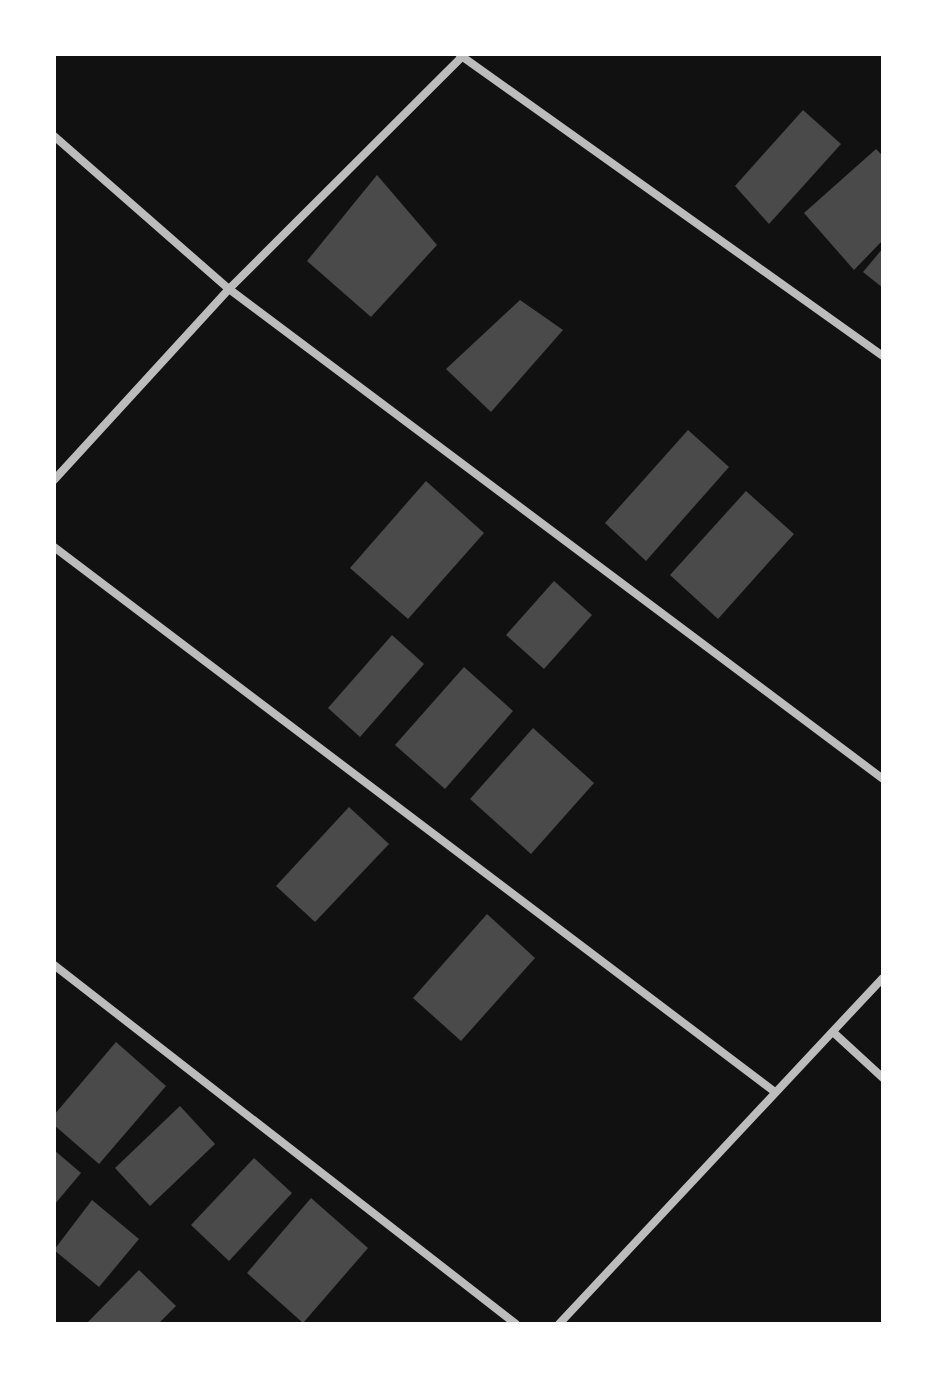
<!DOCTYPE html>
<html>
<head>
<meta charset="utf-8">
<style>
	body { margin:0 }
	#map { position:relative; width:937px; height:1378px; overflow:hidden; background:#111; font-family:Roboto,sans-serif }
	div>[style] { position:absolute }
	.building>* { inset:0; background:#4a4a4a }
	.minor>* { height:8px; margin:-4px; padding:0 4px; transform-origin:4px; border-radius:4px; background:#bcbcbc }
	span { translate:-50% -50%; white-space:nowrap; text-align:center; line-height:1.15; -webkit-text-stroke:8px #fff; paint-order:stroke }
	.frame { position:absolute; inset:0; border:56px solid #fff; pointer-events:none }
</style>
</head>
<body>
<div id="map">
	<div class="building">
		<div style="clip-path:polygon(803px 110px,841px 144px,769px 224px,735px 186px)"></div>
		<div style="clip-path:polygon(876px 149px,883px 156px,883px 240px,854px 270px,804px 213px)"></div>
		<div style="clip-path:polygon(377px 175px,437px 245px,371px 317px,307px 261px)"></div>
		<div style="clip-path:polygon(883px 248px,883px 288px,863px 272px)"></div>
		<div style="clip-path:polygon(520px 300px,563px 330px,491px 412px,446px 369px)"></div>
		<div style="clip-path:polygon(688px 430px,729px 467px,646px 561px,605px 523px)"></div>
		<div style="clip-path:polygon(426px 481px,484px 533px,408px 619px,350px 568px)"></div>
		<div style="clip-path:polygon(746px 491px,794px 534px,718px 619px,670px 575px)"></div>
		<div style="clip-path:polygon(554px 581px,592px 615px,544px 669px,506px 635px)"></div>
		<div style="clip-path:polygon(392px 635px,424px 664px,360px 737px,328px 708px)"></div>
		<div style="clip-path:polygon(464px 667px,513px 711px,445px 789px,395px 745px)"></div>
		<div style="clip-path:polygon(533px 728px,594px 783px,531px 854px,470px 799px)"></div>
		<div style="clip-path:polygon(349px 807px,389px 844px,315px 922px,276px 886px)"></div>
		<div style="clip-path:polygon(487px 914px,535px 958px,461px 1041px,413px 998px)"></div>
		<div style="clip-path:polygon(116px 1042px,166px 1086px,99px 1164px,54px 1125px,54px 1115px)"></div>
		<div style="clip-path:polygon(180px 1106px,215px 1144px,150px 1206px,115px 1168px)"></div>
		<div style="clip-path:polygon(54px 1150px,81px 1173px,54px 1205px)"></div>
		<div style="clip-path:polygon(254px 1158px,292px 1193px,229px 1261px,191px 1225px)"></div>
		<div style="clip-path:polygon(311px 1198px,368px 1248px,303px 1323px,247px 1273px)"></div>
		<div style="clip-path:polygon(92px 1200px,139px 1239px,99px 1287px,54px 1250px)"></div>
		<div style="clip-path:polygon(139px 1270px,176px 1306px,158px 1324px,86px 1324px)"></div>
	</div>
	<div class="minor">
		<div style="left:460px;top:55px;width:519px;rotate:35.44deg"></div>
		<div style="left:54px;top:136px;width:232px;rotate:41.2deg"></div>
		<div style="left:229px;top:289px;width:817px;rotate:36.84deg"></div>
		<div style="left:54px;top:480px;width:259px;rotate:-47.5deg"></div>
		<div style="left:229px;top:289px;width:333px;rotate:-44.9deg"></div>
		<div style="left:54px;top:547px;width:904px;rotate:37.09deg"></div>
		<div style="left:54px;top:965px;width:585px;rotate:37.85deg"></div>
		<div style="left:833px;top:1032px;width:68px;rotate:42.6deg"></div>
		<div style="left:559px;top:1324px;width:474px;rotate:-46.9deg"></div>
	</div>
	<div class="frame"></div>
</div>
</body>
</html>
